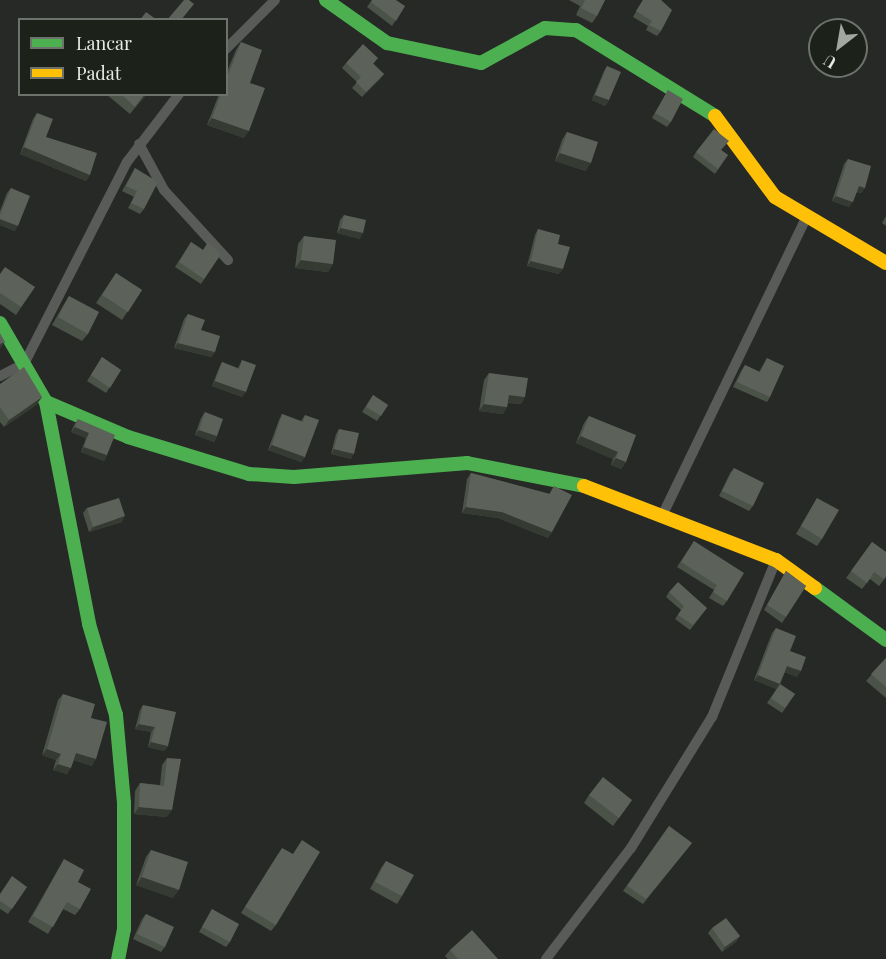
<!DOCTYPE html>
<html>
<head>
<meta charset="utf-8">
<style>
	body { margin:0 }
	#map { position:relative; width:886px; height:959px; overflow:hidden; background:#262925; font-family:"Playfair Display",serif }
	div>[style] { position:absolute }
	.street>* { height:10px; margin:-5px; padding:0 5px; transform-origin:5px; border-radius:5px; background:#585b58 }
	.fast>* { height:14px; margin:-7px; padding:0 7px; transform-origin:7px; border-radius:7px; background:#4caf50 }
	.slow>* { height:14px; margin:-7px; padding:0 7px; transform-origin:7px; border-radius:7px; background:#ffc107 }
	.wall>* { inset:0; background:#4b5248 }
	.shaded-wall>* { inset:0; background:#353a33 }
	.building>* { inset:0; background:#5c6259 }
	span { translate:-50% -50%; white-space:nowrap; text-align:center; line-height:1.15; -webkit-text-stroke:4.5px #1c211a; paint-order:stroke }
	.legend { position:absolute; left:18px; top:18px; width:210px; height:78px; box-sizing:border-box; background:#1c211a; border:2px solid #6d726c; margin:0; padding:8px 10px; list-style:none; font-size:18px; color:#e7ebe6 }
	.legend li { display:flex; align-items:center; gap:12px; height:30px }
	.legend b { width:30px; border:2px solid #6d726c }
	.north { position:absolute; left:808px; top:18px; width:60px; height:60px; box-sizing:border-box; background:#1c211a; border:2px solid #6d726c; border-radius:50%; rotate:211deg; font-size:16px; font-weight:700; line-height:24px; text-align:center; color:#e7ebe6 }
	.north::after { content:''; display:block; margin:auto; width:21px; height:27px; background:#a3a7a2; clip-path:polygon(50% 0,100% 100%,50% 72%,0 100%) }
</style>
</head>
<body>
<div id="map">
	<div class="street">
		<div style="left:226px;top:49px;width:69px;rotate:-45deg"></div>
		<div style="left:139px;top:144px;width:52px;rotate:61.5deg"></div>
		<div style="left:164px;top:190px;width:95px;rotate:47.6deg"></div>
		<div style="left:0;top:376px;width:27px;rotate:-27deg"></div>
		<div style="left:24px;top:364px;width:227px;rotate:-63deg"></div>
		<div style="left:127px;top:162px;width:86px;rotate:-52.6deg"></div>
		<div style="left:662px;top:516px;width:333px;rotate:-64.2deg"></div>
		<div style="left:546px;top:959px;width:140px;rotate:-52.6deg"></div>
		<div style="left:631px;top:848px;width:154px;rotate:-58.3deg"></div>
		<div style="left:712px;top:717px;width:170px;rotate:-67.8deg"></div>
	</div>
	<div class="fast">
		<div style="left:326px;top:0;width:75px;rotate:35.2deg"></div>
		<div style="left:387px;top:43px;width:96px;rotate:12deg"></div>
		<div style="left:481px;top:63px;width:73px;rotate:-28.7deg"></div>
		<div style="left:545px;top:28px;width:31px;rotate:4deg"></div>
		<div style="left:576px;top:30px;width:163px;rotate:31.7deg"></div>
		<div style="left:0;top:323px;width:91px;rotate:59.8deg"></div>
		<div style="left:46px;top:402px;width:226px;rotate:79deg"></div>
		<div style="left:89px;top:624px;width:95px;rotate:73.5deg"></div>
		<div style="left:116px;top:715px;width:88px;rotate:84.8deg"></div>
		<div style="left:124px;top:803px;width:126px;rotate:90deg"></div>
		<div style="left:124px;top:929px;width:31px;rotate:101deg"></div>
		<div style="left:46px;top:402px;width:89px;rotate:23.1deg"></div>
		<div style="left:128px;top:437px;width:127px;rotate:17deg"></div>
		<div style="left:249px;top:474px;width:45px;rotate:3.8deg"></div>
		<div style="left:294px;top:477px;width:174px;rotate:-4.6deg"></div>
		<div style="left:467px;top:463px;width:119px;rotate:11.1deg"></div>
		<div style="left:815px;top:588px;width:88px;rotate:36.2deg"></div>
	</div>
	<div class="slow">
		<div style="left:715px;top:116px;width:101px;rotate:53.5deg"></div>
		<div style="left:775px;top:197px;width:129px;rotate:30.7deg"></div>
		<div style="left:584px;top:486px;width:206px;rotate:21.1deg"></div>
		<div style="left:776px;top:560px;width:48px;rotate:35.7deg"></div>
	</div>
	<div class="wall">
		<div style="clip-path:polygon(372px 0,405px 6px,392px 26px,367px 7px)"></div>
		<div style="clip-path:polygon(569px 0,605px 0,597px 16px,592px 23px,576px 15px,580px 6px)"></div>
		<div style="clip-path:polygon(643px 0,661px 31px,657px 36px,646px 30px,648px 26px,633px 17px)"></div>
		<div style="clip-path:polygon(241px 42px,250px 83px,244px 138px,207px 125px,219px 94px,226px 94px,226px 74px,236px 50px)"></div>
		<div style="clip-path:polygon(346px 63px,374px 64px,384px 74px,380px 79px,362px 97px,352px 88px,357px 82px,342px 68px)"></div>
		<div style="clip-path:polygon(607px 66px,609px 100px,605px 106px,592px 100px,604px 71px)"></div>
		<div style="clip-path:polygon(668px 90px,671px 122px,667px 127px,652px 118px)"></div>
		<div style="clip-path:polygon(106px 94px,147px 94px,130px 114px)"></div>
		<div style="clip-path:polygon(37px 113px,46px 137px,90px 175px,86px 181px,20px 154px,33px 119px)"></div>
		<div style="clip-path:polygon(567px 132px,586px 171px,555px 161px,562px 140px)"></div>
		<div style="clip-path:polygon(721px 150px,728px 155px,715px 174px,693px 157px,696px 152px)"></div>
		<div style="clip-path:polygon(848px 159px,865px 188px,861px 193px,857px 192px,849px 207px,832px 201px,844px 164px)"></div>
		<div style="clip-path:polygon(135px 168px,144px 209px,140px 214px,128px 208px,134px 197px,122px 191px)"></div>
		<div style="clip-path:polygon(11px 188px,15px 231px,0 225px,0 211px,7px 193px)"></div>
		<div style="clip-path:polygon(344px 215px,360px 239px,337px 233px,340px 220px)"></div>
		<div style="clip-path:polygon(886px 216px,886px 226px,882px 223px)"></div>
		<div style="clip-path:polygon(538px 229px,558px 244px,559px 274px,527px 266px,535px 235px)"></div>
		<div style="clip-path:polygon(304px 236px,333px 264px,328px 272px,295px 268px,298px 244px)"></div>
		<div style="clip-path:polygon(191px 242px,203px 250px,221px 254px,201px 284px,175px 267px)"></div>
		<div style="clip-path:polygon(116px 273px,142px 290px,122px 320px,96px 303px)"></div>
		<div style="clip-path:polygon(0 274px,35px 287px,16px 315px,0 304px)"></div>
		<div style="clip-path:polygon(69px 296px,88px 334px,82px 341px,52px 325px,64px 304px)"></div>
		<div style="clip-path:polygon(188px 314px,201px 330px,215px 352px,211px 357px,174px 348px,184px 319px)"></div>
		<div style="clip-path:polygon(102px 357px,121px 370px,106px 393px,87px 381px)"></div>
		<div style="clip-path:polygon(767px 358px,770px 397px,767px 402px,733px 387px,741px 371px,745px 365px,759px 372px)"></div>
		<div style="clip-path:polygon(242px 360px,242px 397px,212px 386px,219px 368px,222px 362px,238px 368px)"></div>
		<div style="clip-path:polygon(489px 373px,525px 397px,521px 404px,508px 403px,507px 407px,503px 414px,479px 411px,484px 380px)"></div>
		<div style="clip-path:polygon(0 384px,42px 397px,36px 405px,4px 427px,0 422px)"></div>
		<div style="clip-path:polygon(373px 395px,388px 405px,377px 421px,362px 412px)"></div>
		<div style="clip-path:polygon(205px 412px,217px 436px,214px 442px,195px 435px,201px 418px)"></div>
		<div style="clip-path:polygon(282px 414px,301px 421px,305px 415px,305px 457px,301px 462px,268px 450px,279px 420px)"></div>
		<div style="clip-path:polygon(589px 416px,626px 462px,621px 469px,611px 465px,613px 459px,576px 443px,584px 423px)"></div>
		<div style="clip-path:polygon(78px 419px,107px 455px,104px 461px,81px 452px,86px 438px,71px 432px,74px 425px)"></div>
		<div style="clip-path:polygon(339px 429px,351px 459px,331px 454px,336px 434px)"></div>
		<div style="clip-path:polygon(734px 468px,753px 506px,749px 511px,719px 496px,730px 473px)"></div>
		<div style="clip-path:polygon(471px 473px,549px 494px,554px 486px,552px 532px,548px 538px,498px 518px,462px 513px,467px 479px)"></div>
		<div style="clip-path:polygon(817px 498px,822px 539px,817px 546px,796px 534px)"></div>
		<div style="clip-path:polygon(87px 508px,122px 522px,89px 532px,83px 513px)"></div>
		<div style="clip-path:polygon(694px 541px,727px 601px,723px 606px,709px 598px,714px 590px,677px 567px)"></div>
		<div style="clip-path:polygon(872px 542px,886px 552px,886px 577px,879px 586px,870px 579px,862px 589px,846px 578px)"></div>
		<div style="clip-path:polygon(786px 571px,806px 586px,782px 623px,764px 610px)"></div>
		<div style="clip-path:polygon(669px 592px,707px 608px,690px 630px,675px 619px,681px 610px,666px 597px)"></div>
		<div style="clip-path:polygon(776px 628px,790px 651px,797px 677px,785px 672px,776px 689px,754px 680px,772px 633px)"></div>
		<div style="clip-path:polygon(886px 658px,886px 698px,866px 681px)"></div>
		<div style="clip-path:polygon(780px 684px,795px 694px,782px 713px,767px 703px)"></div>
		<div style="clip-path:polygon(63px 694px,91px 718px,92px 766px,74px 760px,67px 774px,53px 770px,56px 760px,42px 755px,58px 700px)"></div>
		<div style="clip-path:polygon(143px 705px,168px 746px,164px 751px,148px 747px,151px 732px,135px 729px,140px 710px)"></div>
		<div style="clip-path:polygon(167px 758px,167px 817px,134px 814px,135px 791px,140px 783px,160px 785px,162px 765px)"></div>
		<div style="clip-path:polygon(589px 795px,632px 800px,613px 826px,584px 803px)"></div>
		<div style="clip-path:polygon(669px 826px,692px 843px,643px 904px,623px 891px)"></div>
		<div style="clip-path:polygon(151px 850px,173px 898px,136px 885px,146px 857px)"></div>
		<div style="clip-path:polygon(278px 854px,276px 925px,271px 931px,241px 913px)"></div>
		<div style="clip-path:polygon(64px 859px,78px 882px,80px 909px,75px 915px,63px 909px,48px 934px,28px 922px)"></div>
		<div style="clip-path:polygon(386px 861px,402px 896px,397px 904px,370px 889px,381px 868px)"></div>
		<div style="clip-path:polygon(27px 887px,8px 914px,0 909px,0 894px)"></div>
		<div style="clip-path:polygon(212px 909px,230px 942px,226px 947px,199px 932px)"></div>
		<div style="clip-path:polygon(146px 914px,165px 947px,161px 952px,133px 939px,142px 919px)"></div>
		<div style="clip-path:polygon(712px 928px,740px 936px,736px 942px,722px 952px,708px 933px)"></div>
		<div style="clip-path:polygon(450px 950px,498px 959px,448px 959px,445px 956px)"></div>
	</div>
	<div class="shaded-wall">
		<div style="clip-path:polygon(384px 74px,380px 79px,362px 97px,366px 92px)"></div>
		<div style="clip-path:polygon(145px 94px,147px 94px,130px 114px,135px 107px)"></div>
		<div style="clip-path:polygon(595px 95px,609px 100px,605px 106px,592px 100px)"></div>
		<div style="clip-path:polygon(212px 118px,249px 131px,244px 138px,207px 125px)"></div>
		<div style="clip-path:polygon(24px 147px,90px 175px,86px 181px,20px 154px)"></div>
		<div style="clip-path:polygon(560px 153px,591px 163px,586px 171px,555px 161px)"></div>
		<div style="clip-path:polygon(859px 186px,865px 188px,861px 193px,856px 191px)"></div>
		<div style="clip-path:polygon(836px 196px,853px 202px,849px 207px,832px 201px)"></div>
		<div style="clip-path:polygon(0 219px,18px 226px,15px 231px,0 225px)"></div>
		<div style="clip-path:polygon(341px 228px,363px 233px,360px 239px,337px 233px)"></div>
		<div style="clip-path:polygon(301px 260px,333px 264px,328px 272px,295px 268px)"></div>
		<div style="clip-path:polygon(531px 261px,563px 269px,559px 274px,527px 266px)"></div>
		<div style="clip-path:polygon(5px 342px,0 349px,0 344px)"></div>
		<div style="clip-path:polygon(178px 343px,215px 352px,211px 357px,174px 348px)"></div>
		<div style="clip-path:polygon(215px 381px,246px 392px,242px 397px,212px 386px)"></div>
		<div style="clip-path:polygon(509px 395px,525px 397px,521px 404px,504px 402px)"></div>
		<div style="clip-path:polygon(42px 397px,36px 405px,4px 427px,9px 420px)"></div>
		<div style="clip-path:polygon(484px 404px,507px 407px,503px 414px,479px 411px)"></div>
		<div style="clip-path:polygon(75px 427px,89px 433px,86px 438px,71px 432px)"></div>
		<div style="clip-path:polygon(199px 430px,217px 436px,214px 442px,195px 435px)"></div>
		<div style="clip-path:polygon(581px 436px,618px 452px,613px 459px,576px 443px)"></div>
		<div style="clip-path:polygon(272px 445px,305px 457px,301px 462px,268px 450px)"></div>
		<div style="clip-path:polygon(84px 447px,107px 455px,104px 461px,81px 452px)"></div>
		<div style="clip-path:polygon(334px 449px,354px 454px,351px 459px,331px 454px)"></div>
		<div style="clip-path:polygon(616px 458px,626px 462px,621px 469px,611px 465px)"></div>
		<div style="clip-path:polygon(466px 507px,502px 512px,552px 532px,548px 538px,498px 518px,462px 513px)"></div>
		<div style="clip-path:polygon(125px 516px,122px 522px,89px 532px,93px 527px)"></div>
		<div style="clip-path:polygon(787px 666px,801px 671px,797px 677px,783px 671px)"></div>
		<div style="clip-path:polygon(758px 675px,780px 684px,776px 689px,754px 680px)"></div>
		<div style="clip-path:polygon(139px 724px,155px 727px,151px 732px,135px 729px)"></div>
		<div style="clip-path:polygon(151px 742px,168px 746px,164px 751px,148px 747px)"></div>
		<div style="clip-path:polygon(47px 749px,61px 754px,56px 760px,42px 755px)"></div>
		<div style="clip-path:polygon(76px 753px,96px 759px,92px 766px,71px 759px)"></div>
		<div style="clip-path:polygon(58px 764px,71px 768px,67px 774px,53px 770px)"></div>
		<div style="clip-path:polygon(139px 807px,172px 810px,167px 817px,134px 814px)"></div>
		<div style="clip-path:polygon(142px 877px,179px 890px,173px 898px,136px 885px)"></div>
		<div style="clip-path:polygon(740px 936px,736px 942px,722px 952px,725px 947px)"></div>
	</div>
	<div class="building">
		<div style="clip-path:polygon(184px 0,189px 0,194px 4px,181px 20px,167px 20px)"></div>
		<div style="clip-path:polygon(372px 0,396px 0,405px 6px,396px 21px,371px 2px)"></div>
		<div style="clip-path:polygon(585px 0,605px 0,597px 16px,581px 8px)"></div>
		<div style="clip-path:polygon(643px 0,661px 0,672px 10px,661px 31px,649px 25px,652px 21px,636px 11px)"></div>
		<div style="clip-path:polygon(146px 12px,157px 20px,140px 20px)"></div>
		<div style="clip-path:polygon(241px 42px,262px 50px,250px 83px,265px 88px,249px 131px,212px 118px,221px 94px,226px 94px,226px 80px)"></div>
		<div style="clip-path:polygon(363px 44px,378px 58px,373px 64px,384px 74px,366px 92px,356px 82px,361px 77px,346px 63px)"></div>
		<div style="clip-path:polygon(607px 66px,621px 72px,609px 100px,595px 95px)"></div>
		<div style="clip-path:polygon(668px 90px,683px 99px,671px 122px,655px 113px)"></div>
		<div style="clip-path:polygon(121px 94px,145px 94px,135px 107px)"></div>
		<div style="clip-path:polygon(37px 113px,53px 119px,46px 137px,97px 153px,90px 175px,24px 147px)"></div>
		<div style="clip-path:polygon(714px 129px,729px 141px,721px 150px,728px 155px,718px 169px,696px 152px)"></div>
		<div style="clip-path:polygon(567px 132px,598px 142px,591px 163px,560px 153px)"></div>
		<div style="clip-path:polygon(848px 159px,871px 166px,865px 188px,859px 186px,853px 202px,836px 196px)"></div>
		<div style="clip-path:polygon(135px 168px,158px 182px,144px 209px,131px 203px,137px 191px,126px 186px)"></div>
		<div style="clip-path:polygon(11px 188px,30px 196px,18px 226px,0 219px,0 215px)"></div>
		<div style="clip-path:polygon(344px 215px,366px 220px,363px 233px,341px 228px)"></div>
		<div style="clip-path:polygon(538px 229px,560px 235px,558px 244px,570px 247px,563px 269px,531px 261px)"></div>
		<div style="clip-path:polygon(304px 236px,336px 240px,333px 264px,301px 260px)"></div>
		<div style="clip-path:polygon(191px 242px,203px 250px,208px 242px,221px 254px,204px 279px,179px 262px)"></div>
		<div style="clip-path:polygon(5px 267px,35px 287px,21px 307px,0 293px,0 274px)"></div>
		<div style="clip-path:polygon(116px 273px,142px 290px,128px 312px,102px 295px)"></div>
		<div style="clip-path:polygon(69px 296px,99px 312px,88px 334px,58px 317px)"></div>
		<div style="clip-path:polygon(188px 314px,205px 320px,201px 330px,220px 336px,215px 352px,178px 343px)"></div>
		<div style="clip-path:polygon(0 333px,5px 342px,0 344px)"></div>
		<div style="clip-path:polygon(102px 357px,121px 370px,110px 388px,91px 375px)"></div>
		<div style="clip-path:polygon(767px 358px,784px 366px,770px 397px,737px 382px,745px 365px,760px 372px)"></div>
		<div style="clip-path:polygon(242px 360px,256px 365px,246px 392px,215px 381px,222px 362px,239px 369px)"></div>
		<div style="clip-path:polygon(24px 367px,42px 397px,9px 420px,0 407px,0 384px)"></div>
		<div style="clip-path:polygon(489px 373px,528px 378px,525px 397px,509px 395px,507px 407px,484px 404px)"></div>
		<div style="clip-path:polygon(373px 395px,388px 405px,381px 416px,366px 407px)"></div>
		<div style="clip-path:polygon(205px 412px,223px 419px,217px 436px,199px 430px)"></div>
		<div style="clip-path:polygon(282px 414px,303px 422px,305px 415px,319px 420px,305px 457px,272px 445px)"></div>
		<div style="clip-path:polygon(589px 416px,636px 435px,626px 462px,616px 458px,618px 452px,581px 436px)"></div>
		<div style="clip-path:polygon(78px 419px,115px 435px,107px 455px,84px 447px,89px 433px,75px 427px)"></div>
		<div style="clip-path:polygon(339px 429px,359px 433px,354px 454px,334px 449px)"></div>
		<div style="clip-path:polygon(734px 468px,764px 483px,753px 506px,722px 491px)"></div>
		<div style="clip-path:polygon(471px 473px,550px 494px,554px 486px,572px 495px,552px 532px,502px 512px,466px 507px)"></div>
		<div style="clip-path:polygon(119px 498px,125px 516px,93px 527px,87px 508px)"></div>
		<div style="clip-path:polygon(817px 498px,839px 510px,822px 539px,801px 526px)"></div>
		<div style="clip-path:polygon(694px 541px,744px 573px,727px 601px,713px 592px,717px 585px,681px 562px)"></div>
		<div style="clip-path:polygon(872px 542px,886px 552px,886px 576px,884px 579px,874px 572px,867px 583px,851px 571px)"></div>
		<div style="clip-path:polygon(786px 571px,806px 586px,786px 617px,767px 605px)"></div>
		<div style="clip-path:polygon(678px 582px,707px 608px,693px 625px,678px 615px,684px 606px,669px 592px)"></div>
		<div style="clip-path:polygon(776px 628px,796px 636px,790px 651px,806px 657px,801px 671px,787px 666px,780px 684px,758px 675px)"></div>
		<div style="clip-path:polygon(886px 658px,886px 687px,871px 674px)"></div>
		<div style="clip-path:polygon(780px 684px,795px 694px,785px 708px,771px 698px)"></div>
		<div style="clip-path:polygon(63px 694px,95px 704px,91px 718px,107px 722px,96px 759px,76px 753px,71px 768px,58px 764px,61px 754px,47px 749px)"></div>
		<div style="clip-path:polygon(143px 705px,176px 712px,168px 746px,151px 742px,155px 727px,139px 724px)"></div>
		<div style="clip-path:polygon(167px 758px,181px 759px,172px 810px,139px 807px,140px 783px,164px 786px)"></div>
		<div style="clip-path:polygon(603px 777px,632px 800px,619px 818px,589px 795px)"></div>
		<div style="clip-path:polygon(669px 826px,692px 843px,646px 899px,627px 886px)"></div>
		<div style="clip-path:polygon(302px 840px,320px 852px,276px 925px,245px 907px,282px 848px,293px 854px)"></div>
		<div style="clip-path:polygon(151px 850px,188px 862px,179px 890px,142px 877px)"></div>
		<div style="clip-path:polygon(64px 859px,84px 870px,78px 882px,91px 889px,80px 909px,67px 902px,53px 927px,33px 916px)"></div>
		<div style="clip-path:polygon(386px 861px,414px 875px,402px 896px,375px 882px)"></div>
		<div style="clip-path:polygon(12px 876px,27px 887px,12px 909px,0 901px,0 894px)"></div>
		<div style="clip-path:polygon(212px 909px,239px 924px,230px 942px,202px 927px)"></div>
		<div style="clip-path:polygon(146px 914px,174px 927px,165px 947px,137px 934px)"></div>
		<div style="clip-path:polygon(726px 918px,740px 936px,725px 947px,712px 928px)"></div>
		<div style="clip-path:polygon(472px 930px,498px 959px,458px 959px,450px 950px)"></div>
	</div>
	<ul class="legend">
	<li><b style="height:8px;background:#4caf50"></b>Lancar</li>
	<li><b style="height:8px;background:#ffc107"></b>Padat</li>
	</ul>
	<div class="north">U</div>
</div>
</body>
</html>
